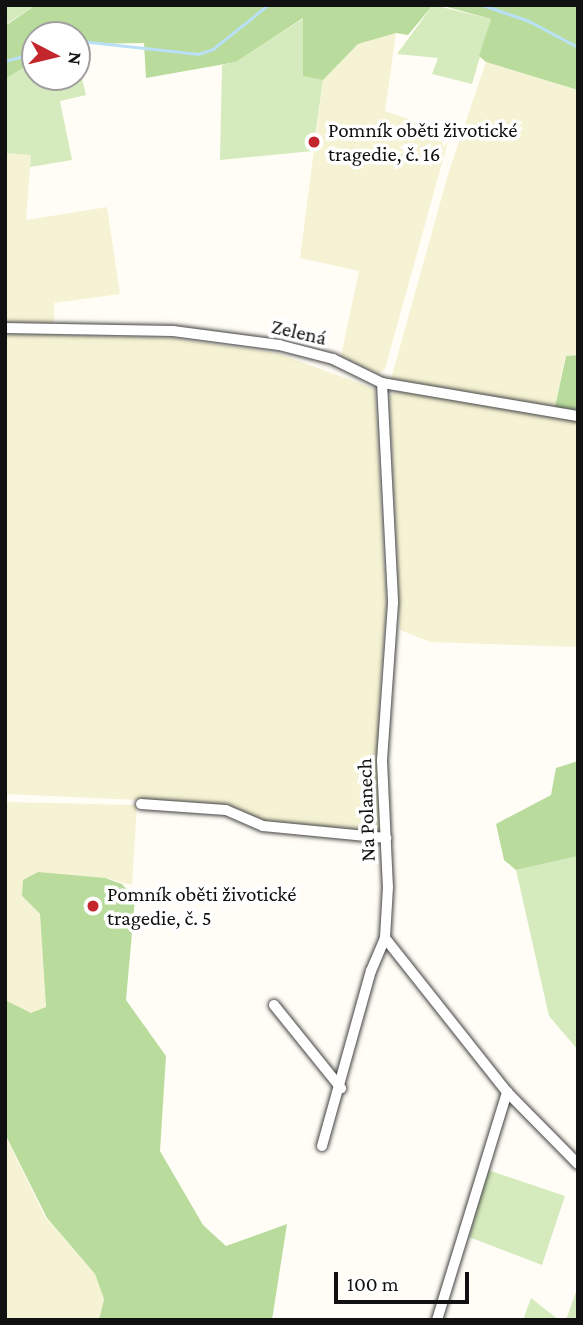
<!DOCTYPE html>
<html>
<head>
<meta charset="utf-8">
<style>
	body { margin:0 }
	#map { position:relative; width:583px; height:1325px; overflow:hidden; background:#fffdf5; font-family:"Crimson Pro",serif }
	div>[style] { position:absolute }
	.farmland>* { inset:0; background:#f6f3d4 }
	.green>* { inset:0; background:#d5ebbd }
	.forest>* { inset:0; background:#b9dc9c }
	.stream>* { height:2.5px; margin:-1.25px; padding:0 1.25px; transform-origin:1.25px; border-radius:1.25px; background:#b9e0f7 }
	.roads { filter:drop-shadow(0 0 2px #444) drop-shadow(0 0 2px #444) }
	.street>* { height:10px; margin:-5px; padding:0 5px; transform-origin:5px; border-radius:5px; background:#fff }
	.dots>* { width:19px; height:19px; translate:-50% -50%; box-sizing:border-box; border:4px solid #fff; border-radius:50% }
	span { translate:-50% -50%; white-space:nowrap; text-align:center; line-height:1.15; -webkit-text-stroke:7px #fff; paint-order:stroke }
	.poi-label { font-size:21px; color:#111 }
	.left { translate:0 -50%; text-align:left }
	.street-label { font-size:21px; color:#111 }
	.frame { position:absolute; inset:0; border:7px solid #111; pointer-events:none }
	.north { position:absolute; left:21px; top:21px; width:70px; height:70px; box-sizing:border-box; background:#fff; border:2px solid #a0a0a0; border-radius:50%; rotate:97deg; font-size:19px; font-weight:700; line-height:28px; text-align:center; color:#111 }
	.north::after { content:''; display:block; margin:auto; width:24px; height:32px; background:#c4262e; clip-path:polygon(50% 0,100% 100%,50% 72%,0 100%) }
	.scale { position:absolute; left:334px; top:1272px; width:135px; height:32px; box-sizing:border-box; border:4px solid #111; border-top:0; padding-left:9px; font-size:21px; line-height:24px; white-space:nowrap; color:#111; -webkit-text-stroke:5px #fff; paint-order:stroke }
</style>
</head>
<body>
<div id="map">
	<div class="farmland">
		<div style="clip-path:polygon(396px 33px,385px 111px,447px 132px,447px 145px,385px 369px,378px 374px,341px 356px,359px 271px,300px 258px,323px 80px,358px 44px)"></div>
		<div style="clip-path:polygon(486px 62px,578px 90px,578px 355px,565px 356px,555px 407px,391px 379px,449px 171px)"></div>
		<div style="clip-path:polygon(5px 153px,31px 155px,26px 220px,107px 207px,120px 294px,54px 303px,54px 323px,5px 322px)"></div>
		<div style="clip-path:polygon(5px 334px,171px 338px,277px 353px,375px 389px,386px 604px,379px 704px,380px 833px,262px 821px,139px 800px,5px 794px)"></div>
		<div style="clip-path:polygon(396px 391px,578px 421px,578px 647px,430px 642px,400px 630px,390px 396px)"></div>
		<div style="clip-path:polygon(5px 802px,137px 805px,132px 885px,105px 878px,22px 896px,40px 914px,46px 1008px,41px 1012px,31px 1013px,5px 1000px)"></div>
		<div style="clip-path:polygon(5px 1135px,45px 1217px,95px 1274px,104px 1298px,99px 1320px,5px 1320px)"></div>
	</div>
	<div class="green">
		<div style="clip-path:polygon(5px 5px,36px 5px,5px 25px)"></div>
		<div style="clip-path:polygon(433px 5px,491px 19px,472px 84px,432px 74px,438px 58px,397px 54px)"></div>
		<div style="clip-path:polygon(304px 18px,303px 75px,323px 80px,313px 151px,220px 160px,222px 65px,236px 62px)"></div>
		<div style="clip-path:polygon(77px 59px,86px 95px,60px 101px,72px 160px,30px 167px,31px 155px,5px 153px,5px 79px,35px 61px,35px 77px,77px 77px)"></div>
		<div style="clip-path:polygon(578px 856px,578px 1050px,549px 1016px,516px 870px)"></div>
		<div style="clip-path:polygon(488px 1170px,565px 1196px,542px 1265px,469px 1237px)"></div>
		<div style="clip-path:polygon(578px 1286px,578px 1320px,566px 1320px)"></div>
		<div style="clip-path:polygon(531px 1298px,559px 1320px,523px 1320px)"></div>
	</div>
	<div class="forest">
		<div style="clip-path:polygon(36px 5px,433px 5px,408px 35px,396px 33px,358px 44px,323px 80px,303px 76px,303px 18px,236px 62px,146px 78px,144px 43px,81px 44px,77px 35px,35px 35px,35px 61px,5px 79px,5px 26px)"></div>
		<div style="clip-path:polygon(440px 5px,578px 5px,578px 90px,486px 62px,479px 56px,491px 19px)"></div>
		<div style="clip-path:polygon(578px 355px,578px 410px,555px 407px,566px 356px)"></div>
		<div style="clip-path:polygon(578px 761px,578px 856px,516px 870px,504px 860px,496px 824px,551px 795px,556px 768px)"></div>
		<div style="clip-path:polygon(38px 872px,105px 878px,122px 884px,135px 899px,126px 1000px,166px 1056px,160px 1151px,203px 1225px,226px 1246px,287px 1224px,272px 1320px,99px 1320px,104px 1299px,95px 1274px,47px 1218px,5px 1134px,5px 1000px,31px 1013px,46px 1007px,40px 914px,22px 896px,23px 880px)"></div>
	</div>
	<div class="stream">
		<div style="left:483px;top:5px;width:49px;rotate:19.2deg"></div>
		<div style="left:529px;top:21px;width:55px;rotate:28deg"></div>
		<div style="left:81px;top:41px;width:118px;rotate:6.3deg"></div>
		<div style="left:198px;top:54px;width:16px;rotate:-18deg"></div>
		<div style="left:213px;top:49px;width:70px;rotate:-38.7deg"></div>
		<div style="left:5px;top:61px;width:31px;rotate:-15deg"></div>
	</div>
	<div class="roads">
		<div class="street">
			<div style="left:5px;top:328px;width:168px;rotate:1deg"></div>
			<div style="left:173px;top:331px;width:107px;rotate:7.5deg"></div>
			<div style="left:279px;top:345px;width:56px;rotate:14.5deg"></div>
			<div style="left:333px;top:359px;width:55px;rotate:26.1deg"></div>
			<div style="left:382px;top:383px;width:199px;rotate:9.6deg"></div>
			<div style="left:382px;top:383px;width:220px;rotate:87.1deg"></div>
			<div style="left:393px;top:603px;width:158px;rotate:94deg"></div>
			<div style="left:382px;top:761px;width:126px;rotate:87.3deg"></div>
			<div style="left:388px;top:887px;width:51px;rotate:93.4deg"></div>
			<div style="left:385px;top:938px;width:196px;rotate:51.6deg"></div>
			<div style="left:507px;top:1092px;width:101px;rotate:45.4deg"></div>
			<div style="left:141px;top:804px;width:85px;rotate:4deg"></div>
			<div style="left:226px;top:810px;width:40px;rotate:23.4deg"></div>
			<div style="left:263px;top:826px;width:124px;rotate:5.6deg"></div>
			<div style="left:274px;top:1005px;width:107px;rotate:51.1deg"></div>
			<div style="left:322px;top:1146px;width:182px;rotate:-74.4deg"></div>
			<div style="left:371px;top:971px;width:36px;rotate:-67deg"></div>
			<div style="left:437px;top:1320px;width:239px;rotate:-72.9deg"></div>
		</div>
	</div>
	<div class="dots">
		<div style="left:314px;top:142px;background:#c4262e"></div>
		<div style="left:93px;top:906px;background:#c4262e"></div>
	</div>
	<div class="poi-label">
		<span class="left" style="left:328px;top:142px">Pomník oběti životické<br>tragedie, č. 16</span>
		<span class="left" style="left:107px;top:906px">Pomník oběti životické<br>tragedie, č. 5</span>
	</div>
	<div class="street-label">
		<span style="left:299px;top:332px;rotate:13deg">Zelená</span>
		<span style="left:366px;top:810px;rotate:-92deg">Na Polanech</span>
	</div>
	<div class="frame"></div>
	<div class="north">N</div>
	<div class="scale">100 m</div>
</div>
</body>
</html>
